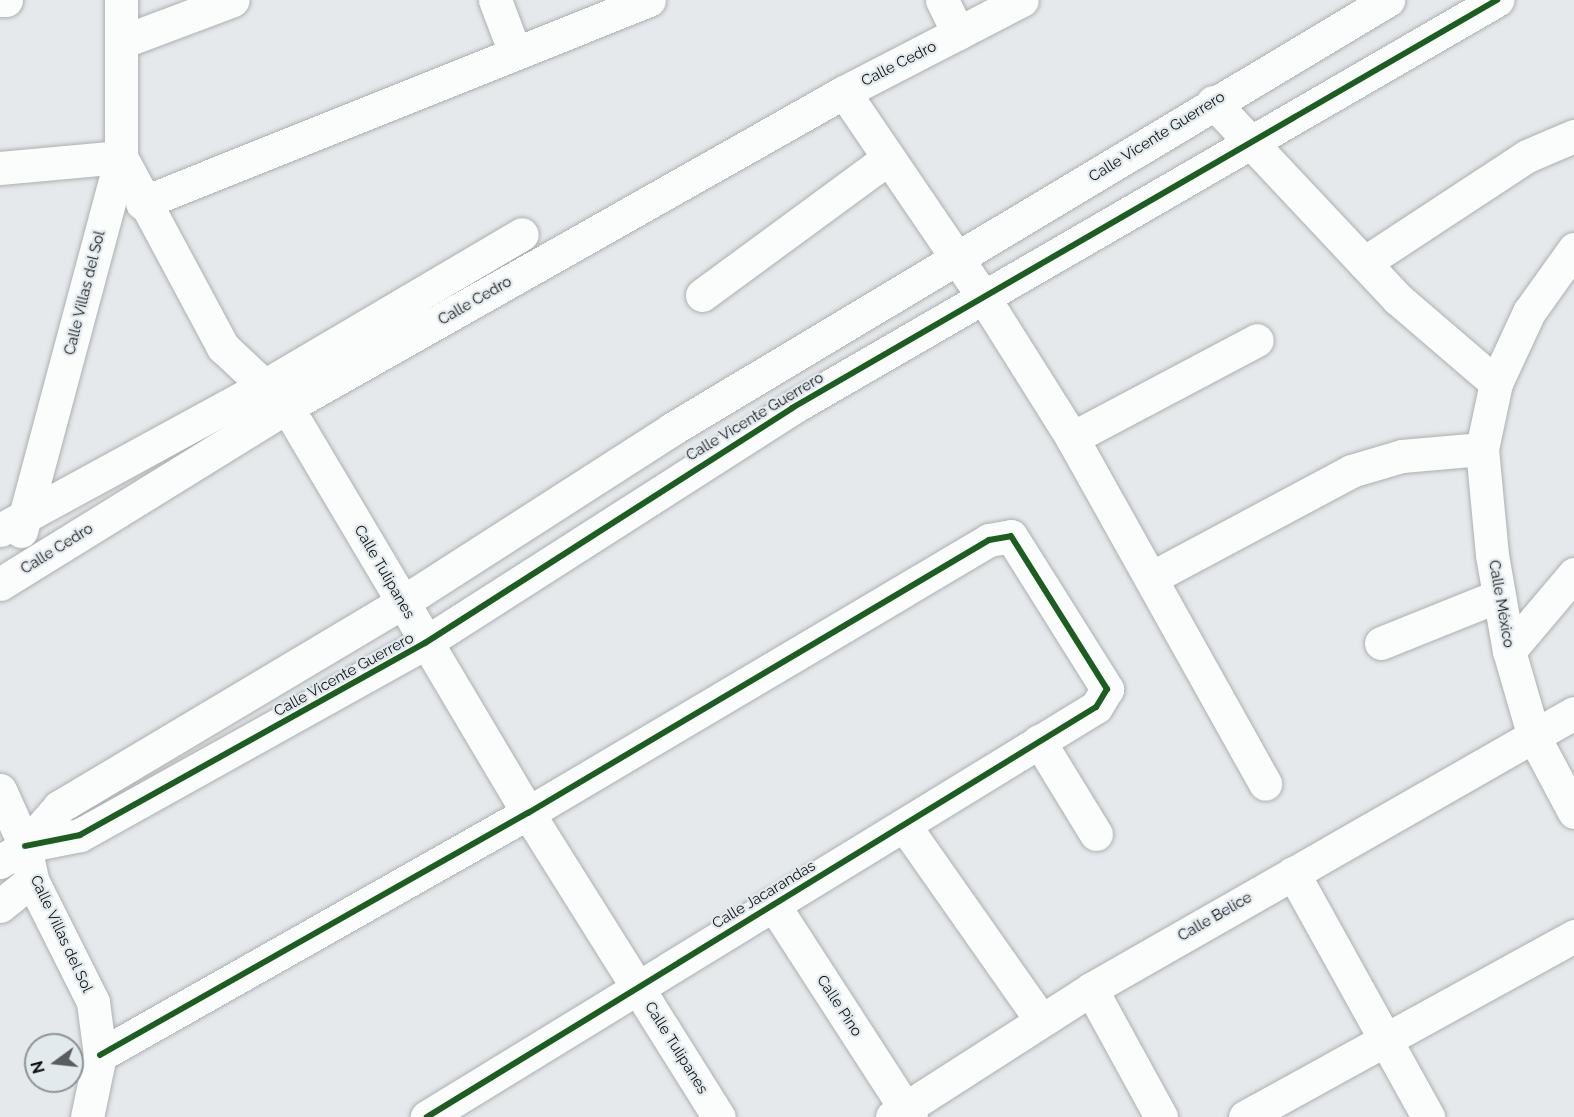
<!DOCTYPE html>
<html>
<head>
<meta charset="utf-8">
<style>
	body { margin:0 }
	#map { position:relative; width:1574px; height:1117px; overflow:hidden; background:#e6e9eb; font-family:Raleway,sans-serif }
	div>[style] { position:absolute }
	.roads { filter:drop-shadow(0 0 2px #adb0b1) drop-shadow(0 0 2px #adb0b1) }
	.minor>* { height:33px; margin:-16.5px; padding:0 16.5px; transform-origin:16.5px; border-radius:16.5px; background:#fbfcfc }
	.cycleway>* { height:6px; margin:-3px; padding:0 3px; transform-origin:3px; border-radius:3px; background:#1b5e20 }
	span { translate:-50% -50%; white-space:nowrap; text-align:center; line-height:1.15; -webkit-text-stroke:4.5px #e3eaee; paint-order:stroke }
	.street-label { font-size:15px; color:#0f1112 }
	.north { position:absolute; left:24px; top:1033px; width:60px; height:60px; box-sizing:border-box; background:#e3eaee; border:2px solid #8e9396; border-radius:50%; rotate:255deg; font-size:16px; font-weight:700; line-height:24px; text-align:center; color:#0f1112 }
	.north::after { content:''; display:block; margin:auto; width:21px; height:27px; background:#5a5d5e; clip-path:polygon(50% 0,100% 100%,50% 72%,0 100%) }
</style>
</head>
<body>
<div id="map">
	<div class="roads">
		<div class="minor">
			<div style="left:0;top:0;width:6px"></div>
			<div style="left:495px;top:0;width:57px;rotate:69.3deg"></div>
			<div style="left:942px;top:0;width:37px;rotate:64deg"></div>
			<div style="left:124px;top:41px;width:116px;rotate:-20.6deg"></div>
			<div style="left:844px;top:92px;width:249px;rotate:55.8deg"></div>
			<div style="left:984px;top:298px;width:165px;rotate:57.8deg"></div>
			<div style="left:1072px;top:438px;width:396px;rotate:60.8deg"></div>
			<div style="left:1213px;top:102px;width:270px;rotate:46.8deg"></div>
			<div style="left:1398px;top:299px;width:129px;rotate:40.6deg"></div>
			<div style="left:0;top:168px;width:121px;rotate:-5.2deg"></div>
			<div style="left:121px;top:157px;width:216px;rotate:61.8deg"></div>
			<div style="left:223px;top:347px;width:88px;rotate:43.2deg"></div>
			<div style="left:287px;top:407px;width:472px;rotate:59.3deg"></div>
			<div style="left:528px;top:813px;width:359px;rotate:57.9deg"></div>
			<div style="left:142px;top:203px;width:546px;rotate:-21.82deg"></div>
			<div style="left:1574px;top:249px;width:77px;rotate:125.5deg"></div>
			<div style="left:1529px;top:312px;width:78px;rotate:114.9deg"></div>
			<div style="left:1496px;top:383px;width:67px;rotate:102deg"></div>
			<div style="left:1482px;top:449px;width:106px;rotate:84.6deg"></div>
			<div style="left:1492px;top:555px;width:97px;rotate:80deg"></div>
			<div style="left:1509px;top:651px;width:90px;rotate:73.8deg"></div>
			<div style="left:1534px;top:737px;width:85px;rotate:61.9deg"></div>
			<div style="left:1364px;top:263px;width:195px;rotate:-33.3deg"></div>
			<div style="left:1527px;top:156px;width:51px;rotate:-23.1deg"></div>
			<div style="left:702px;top:295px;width:230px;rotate:-36.3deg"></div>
			<div style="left:1072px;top:438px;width:209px;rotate:-27.9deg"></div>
			<div style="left:0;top:530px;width:301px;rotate:-28.6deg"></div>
			<div style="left:264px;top:386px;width:299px;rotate:-30.5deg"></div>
			<div style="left:21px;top:531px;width:387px;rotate:-75deg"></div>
			<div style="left:121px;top:157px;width:157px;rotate:-90deg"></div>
			<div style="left:1151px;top:578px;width:227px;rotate:-28.1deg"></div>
			<div style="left:1351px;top:471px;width:53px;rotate:-16.4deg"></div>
			<div style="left:1402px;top:456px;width:80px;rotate:-5deg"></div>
			<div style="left:0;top:584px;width:337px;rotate:-31.7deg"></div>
			<div style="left:287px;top:407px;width:640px;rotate:-29.49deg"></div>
			<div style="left:844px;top:92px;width:200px;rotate:-27.3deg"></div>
			<div style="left:1381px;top:643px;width:126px;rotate:-21.9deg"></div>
			<div style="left:1509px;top:651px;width:101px;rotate:-49.8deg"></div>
			<div style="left:1039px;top:741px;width:109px;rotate:58.5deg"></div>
			<div style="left:0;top:790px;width:61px;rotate:65.9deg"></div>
			<div style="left:25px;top:846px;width:35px;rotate:78deg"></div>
			<div style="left:32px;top:880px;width:136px;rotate:63.4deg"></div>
			<div style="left:93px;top:1002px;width:53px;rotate:82.5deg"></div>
			<div style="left:100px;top:1055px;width:63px;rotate:101.8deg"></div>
			<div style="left:904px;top:825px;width:238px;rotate:54.9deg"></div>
			<div style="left:25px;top:846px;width:56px;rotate:-11.3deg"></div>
			<div style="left:80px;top:835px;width:395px;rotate:-29.1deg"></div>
			<div style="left:425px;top:643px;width:436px;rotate:-32.6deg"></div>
			<div style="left:792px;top:408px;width:815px;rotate:-30.06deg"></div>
			<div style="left:0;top:862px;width:30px;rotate:-33deg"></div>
			<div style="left:25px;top:846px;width:52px;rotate:-48.9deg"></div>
			<div style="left:59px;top:807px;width:400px;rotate:-30.8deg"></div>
			<div style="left:403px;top:602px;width:320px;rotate:-32.7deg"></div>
			<div style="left:672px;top:429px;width:835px;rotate:-30.93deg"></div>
			<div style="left:1293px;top:873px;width:279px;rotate:61deg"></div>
			<div style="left:773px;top:904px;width:254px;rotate:57.1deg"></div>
			<div style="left:0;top:906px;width:41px;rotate:-39.1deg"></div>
			<div style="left:1091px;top:989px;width:146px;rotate:61.3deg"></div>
			<div style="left:100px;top:1055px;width:492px;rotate:-29.5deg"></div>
			<div style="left:528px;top:813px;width:536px;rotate:-30.63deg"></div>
			<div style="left:989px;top:540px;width:22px;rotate:-10deg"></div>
			<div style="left:1011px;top:536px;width:181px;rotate:57.9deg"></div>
			<div style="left:1107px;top:689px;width:21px;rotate:121deg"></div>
			<div style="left:1096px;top:707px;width:785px;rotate:148.5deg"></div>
			<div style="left:892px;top:1117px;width:237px;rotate:-32.7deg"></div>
			<div style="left:1091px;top:989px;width:556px;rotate:-29.74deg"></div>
			<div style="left:1245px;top:1117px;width:376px;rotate:-28.8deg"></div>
		</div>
	</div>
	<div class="cycleway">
		<div style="left:25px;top:846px;width:56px;rotate:-11.3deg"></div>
		<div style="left:80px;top:835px;width:395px;rotate:-29.1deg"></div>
		<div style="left:425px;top:643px;width:436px;rotate:-32.6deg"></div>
		<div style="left:792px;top:408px;width:815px;rotate:-30.06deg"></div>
		<div style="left:100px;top:1055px;width:492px;rotate:-29.5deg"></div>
		<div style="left:528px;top:813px;width:536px;rotate:-30.63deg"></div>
		<div style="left:989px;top:540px;width:22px;rotate:-10deg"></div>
		<div style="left:1011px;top:536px;width:181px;rotate:57.9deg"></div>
		<div style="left:1107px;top:689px;width:21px;rotate:121deg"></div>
		<div style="left:1096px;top:707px;width:785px;rotate:148.5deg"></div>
	</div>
	<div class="street-label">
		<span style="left:899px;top:64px;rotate:-27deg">Calle Cedro</span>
		<span style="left:1157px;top:137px;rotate:-32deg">Calle Vicente Guerrero</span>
		<span style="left:85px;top:293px;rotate:-76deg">Calle Villas del Sol</span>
		<span style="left:475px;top:301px;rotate:-30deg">Calle Cedro</span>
		<span style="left:755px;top:417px;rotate:-31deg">Calle Vicente Guerrero</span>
		<span style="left:57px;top:549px;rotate:-32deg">Calle Cedro</span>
		<span style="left:384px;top:572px;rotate:60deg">Calle Tulipanes</span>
		<span style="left:1501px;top:604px;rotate:80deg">Calle México</span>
		<span style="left:344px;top:675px;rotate:-29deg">Calle Vicente Guerrero</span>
		<span style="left:764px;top:895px;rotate:-31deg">Calle Jacarandas</span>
		<span style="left:1215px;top:917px;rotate:-30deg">Calle Belice</span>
		<span style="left:61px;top:934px;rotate:65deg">Calle Villas del Sol</span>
		<span style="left:839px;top:1006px;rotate:57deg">Calle Pino</span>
		<span style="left:676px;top:1048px;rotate:58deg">Calle Tulipanes</span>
	</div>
	<div class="north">N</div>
</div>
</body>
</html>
